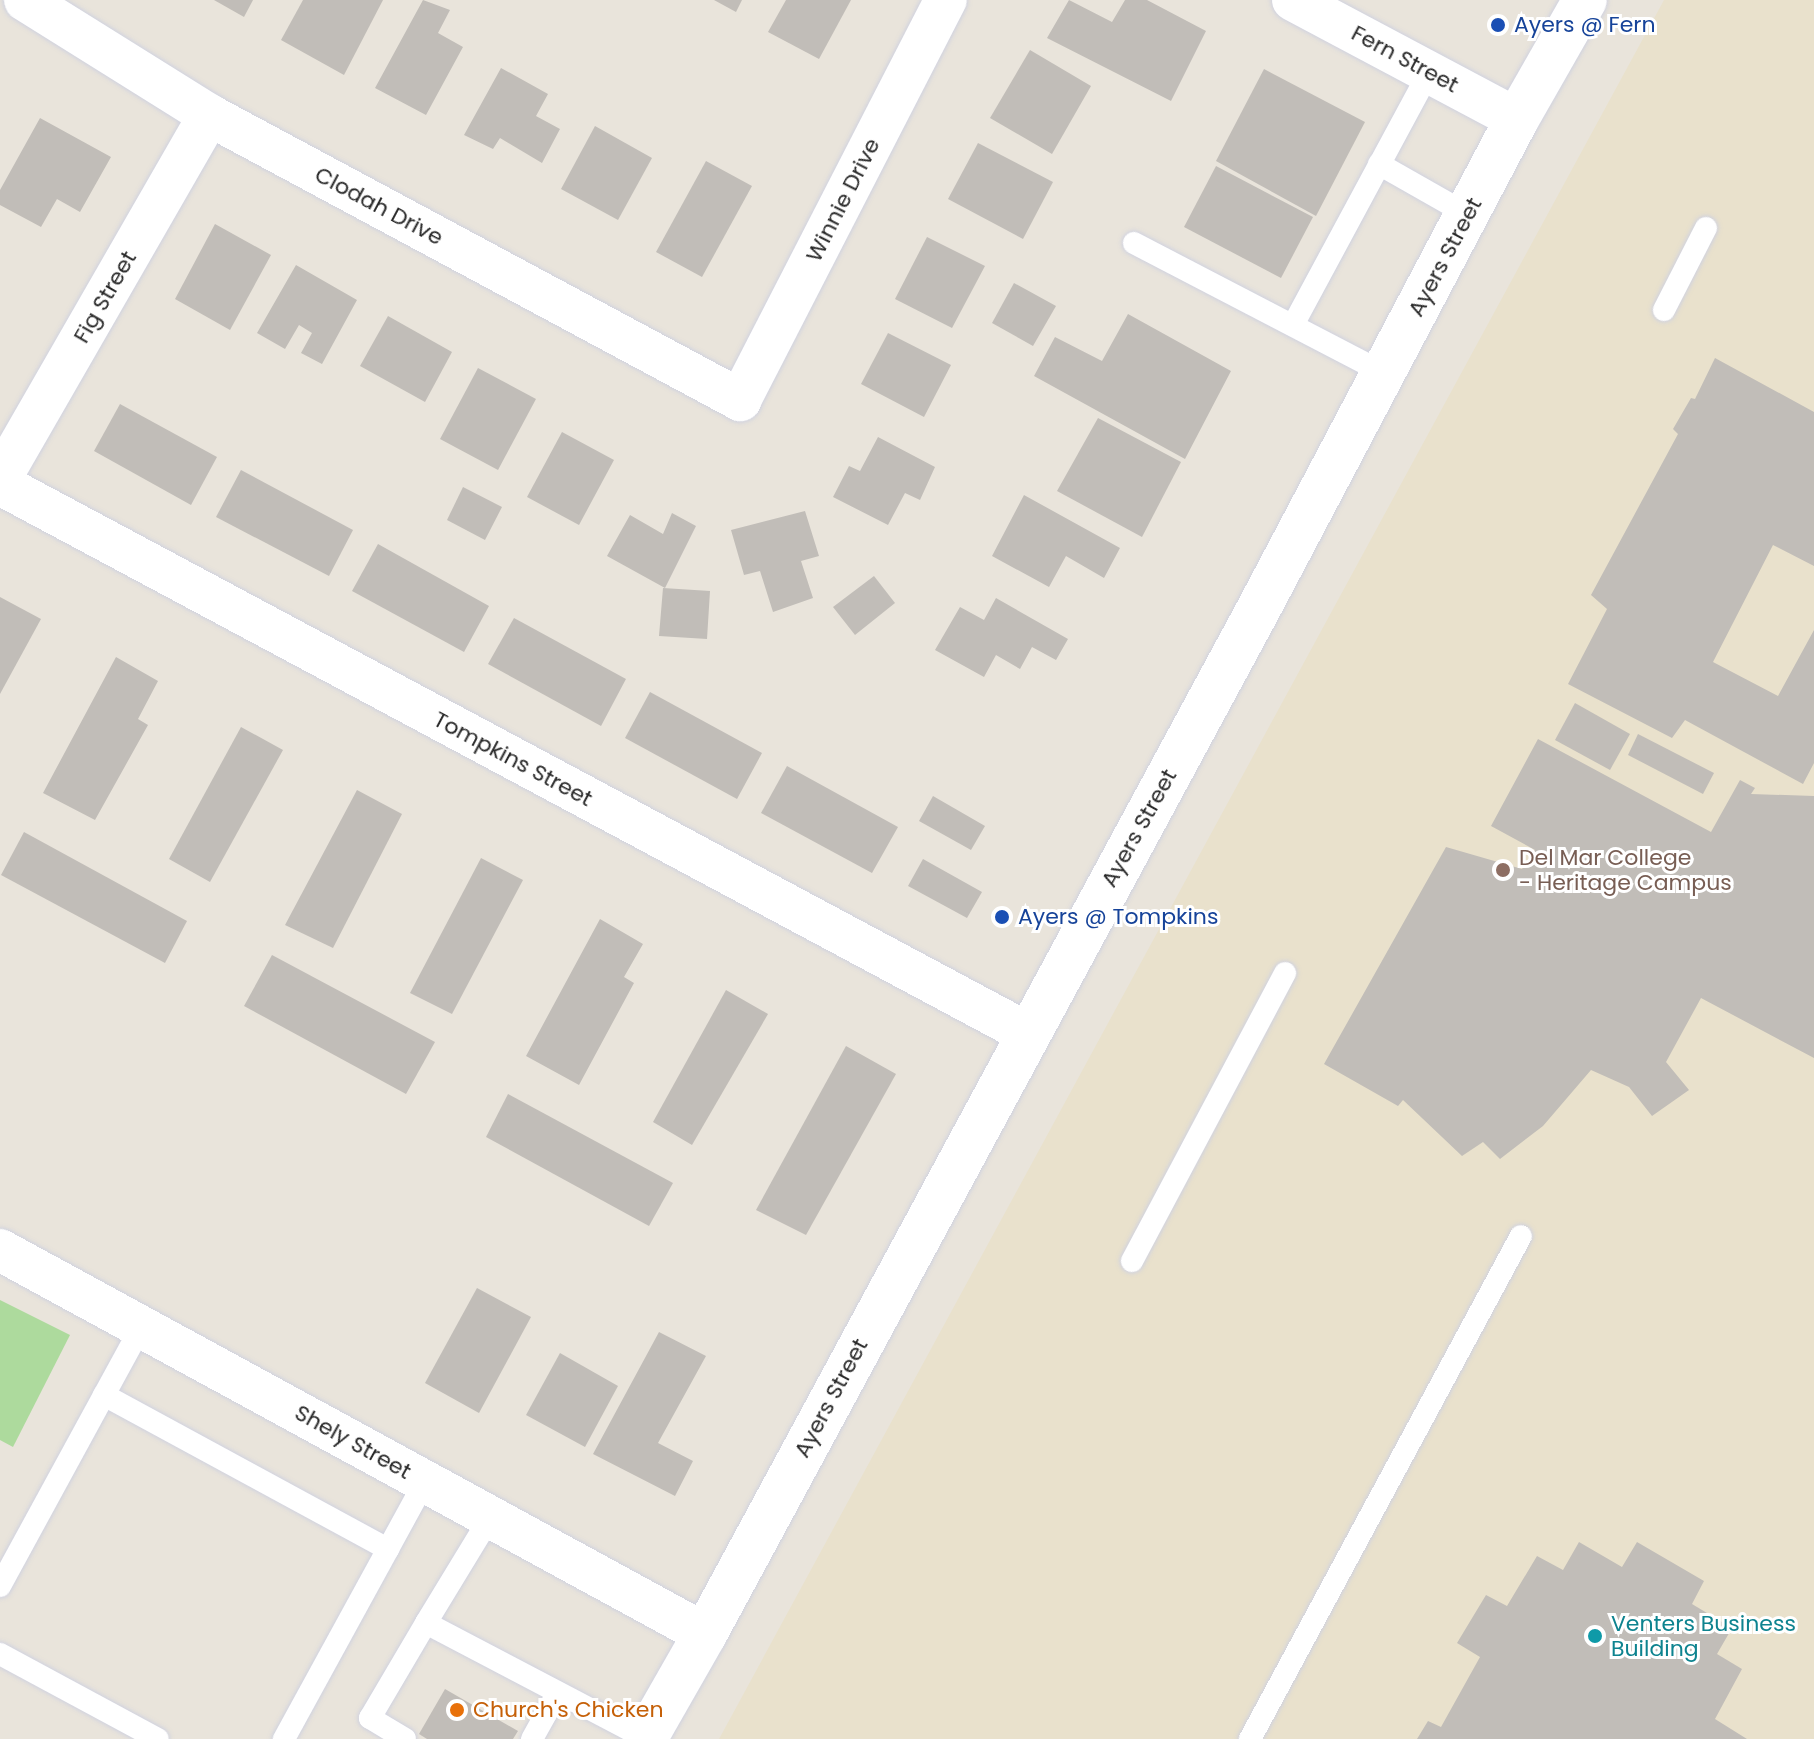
<!DOCTYPE html>
<html>
<head>
<meta charset="utf-8">
<style>
	body { margin:0 }
	#map { position:relative; width:1814px; height:1739px; overflow:hidden; background:#e9e4db; font-family:Poppins,sans-serif }
	div>[style] { position:absolute }
	.education>* { inset:0; background:#e9e1cc }
	.green>* { inset:0; background:#adda9d }
	.building>* { inset:0; background:#c1bdb8 }
	.roads { filter:drop-shadow(0 0 2px #d0d2df) drop-shadow(0 0 2px #d0d2df) }
	.service>* { height:22px; margin:-11px; padding:0 11px; transform-origin:11px; border-radius:11px; background:#fff }
	.minor>* { height:42px; margin:-21px; padding:0 21px; transform-origin:21px; border-radius:21px; background:#fff }
	.secondary>* { height:44px; margin:-22px; padding:0 22px; transform-origin:22px; border-radius:22px; background:#fff }
	.dots>* { width:22px; height:22px; translate:-50% -50%; box-sizing:border-box; border:4px solid #fff; border-radius:50% }
	span { translate:-50% -50%; white-space:nowrap; text-align:center; line-height:1.15; -webkit-text-stroke:6px #fff; paint-order:stroke }
	.transit-label { font-size:22px; color:#164399 }
	.left { translate:0 -50%; text-align:left }
	.street-label { font-size:22px; color:#282828 }
	.education-label { font-size:22px; color:#785e54 }
	.culture-label { font-size:22px; color:#0d838f }
	.food-label { font-size:22px; color:#c56008 }
</style>
</head>
<body>
<div id="map">
	<div class="education">
		<div style="clip-path:polygon(1664px 0,1814px 0,1814px 1739px,719px 1739px)"></div>
	</div>
	<div class="green">
		<div style="clip-path:polygon(0 1300px,70px 1335px,13px 1447px,0 1440px)"></div>
	</div>
	<div class="building">
		<div style="clip-path:polygon(214px 0,253px 0,244px 17px)"></div>
		<div style="clip-path:polygon(303px 0,383px 0,344px 75px,281px 40px)"></div>
		<div style="clip-path:polygon(423px 0,450px 10px,438px 33px,463px 47px,426px 115px,375px 88px)"></div>
		<div style="clip-path:polygon(714px 0,742px 0,736px 12px)"></div>
		<div style="clip-path:polygon(786px 0,851px 0,819px 59px,768px 32px)"></div>
		<div style="clip-path:polygon(1069px 0,1112px 22px,1125px 0,1147px 0,1206px 31px,1171px 101px,1047px 38px)"></div>
		<div style="clip-path:polygon(1030px 50px,1091px 86px,1052px 154px,990px 118px)"></div>
		<div style="clip-path:polygon(501px 68px,548px 94px,536px 116px,560px 129px,542px 163px,500px 138px,493px 149px,464px 135px)"></div>
		<div style="clip-path:polygon(1264px 69px,1365px 122px,1316px 216px,1216px 161px)"></div>
		<div style="clip-path:polygon(40px 118px,111px 157px,80px 212px,57px 199px,41px 227px,0 205px,0 190px)"></div>
		<div style="clip-path:polygon(595px 126px,652px 158px,618px 220px,561px 189px)"></div>
		<div style="clip-path:polygon(978px 143px,1053px 182px,1023px 239px,948px 199px)"></div>
		<div style="clip-path:polygon(706px 161px,752px 186px,702px 277px,656px 252px)"></div>
		<div style="clip-path:polygon(1216px 166px,1313px 217px,1281px 278px,1184px 227px)"></div>
		<div style="clip-path:polygon(215px 224px,271px 255px,230px 330px,175px 299px)"></div>
		<div style="clip-path:polygon(927px 237px,985px 266px,952px 328px,895px 299px)"></div>
		<div style="clip-path:polygon(296px 265px,357px 300px,322px 364px,301px 353px,312px 333px,299px 325px,285px 349px,257px 333px)"></div>
		<div style="clip-path:polygon(1014px 283px,1056px 306px,1033px 346px,992px 323px)"></div>
		<div style="clip-path:polygon(1128px 314px,1231px 371px,1185px 459px,1034px 376px,1055px 337px,1102px 361px)"></div>
		<div style="clip-path:polygon(388px 316px,452px 352px,425px 402px,360px 366px)"></div>
		<div style="clip-path:polygon(888px 333px,951px 365px,924px 417px,861px 384px)"></div>
		<div style="clip-path:polygon(1715px 358px,1814px 412px,1814px 566px,1773px 545px,1713px 662px,1778px 696px,1814px 630px,1814px 763px,1803px 784px,1685px 720px,1672px 738px,1568px 684px,1607px 609px,1591px 595px,1678px 434px,1673px 429px,1691px 398px,1695px 399px)"></div>
		<div style="clip-path:polygon(478px 368px,536px 399px,498px 470px,440px 439px)"></div>
		<div style="clip-path:polygon(120px 404px,217px 457px,191px 505px,94px 451px)"></div>
		<div style="clip-path:polygon(1098px 418px,1181px 462px,1142px 537px,1057px 491px)"></div>
		<div style="clip-path:polygon(562px 432px,614px 460px,579px 525px,527px 497px)"></div>
		<div style="clip-path:polygon(878px 437px,935px 467px,920px 500px,905px 493px,888px 525px,833px 497px,849px 466px,860px 471px)"></div>
		<div style="clip-path:polygon(241px 470px,353px 530px,329px 576px,216px 517px)"></div>
		<div style="clip-path:polygon(463px 487px,502px 507px,485px 540px,447px 520px)"></div>
		<div style="clip-path:polygon(1024px 495px,1120px 548px,1104px 578px,1066px 556px,1049px 587px,992px 556px)"></div>
		<div style="clip-path:polygon(805px 511px,819px 556px,801px 561px,813px 598px,773px 612px,760px 571px,744px 575px,731px 530px)"></div>
		<div style="clip-path:polygon(672px 513px,696px 526px,665px 588px,607px 556px,630px 515px,663px 534px)"></div>
		<div style="clip-path:polygon(378px 544px,489px 606px,464px 652px,352px 591px)"></div>
		<div style="clip-path:polygon(874px 576px,895px 603px,855px 635px,833px 607px)"></div>
		<div style="clip-path:polygon(663px 588px,710px 591px,707px 639px,659px 636px)"></div>
		<div style="clip-path:polygon(0 597px,41px 619px,0 694px)"></div>
		<div style="clip-path:polygon(996px 598px,1068px 639px,1056px 660px,1032px 647px,1020px 669px,996px 655px,984px 677px,935px 650px,960px 607px,984px 620px)"></div>
		<div style="clip-path:polygon(514px 618px,626px 679px,601px 726px,488px 664px)"></div>
		<div style="clip-path:polygon(116px 657px,158px 681px,138px 719px,148px 725px,95px 820px,43px 793px)"></div>
		<div style="clip-path:polygon(650px 692px,762px 753px,737px 799px,625px 738px)"></div>
		<div style="clip-path:polygon(1575px 703px,1630px 734px,1610px 770px,1555px 740px)"></div>
		<div style="clip-path:polygon(241px 727px,283px 750px,210px 882px,169px 859px)"></div>
		<div style="clip-path:polygon(1638px 734px,1714px 773px,1703px 794px,1628px 755px)"></div>
		<div style="clip-path:polygon(1538px 739px,1711px 832px,1740px 780px,1755px 788px,1751px 794px,1814px 796px,1814px 1058px,1701px 998px,1666px 1062px,1689px 1090px,1652px 1116px,1629px 1087px,1591px 1070px,1543px 1126px,1500px 1159px,1483px 1142px,1462px 1156px,1403px 1100px,1398px 1106px,1324px 1064px,1446px 847px,1522px 869px,1535px 850px,1491px 826px)"></div>
		<div style="clip-path:polygon(787px 766px,898px 827px,872px 873px,761px 813px)"></div>
		<div style="clip-path:polygon(357px 790px,402px 814px,333px 948px,285px 925px)"></div>
		<div style="clip-path:polygon(933px 796px,985px 826px,971px 850px,919px 821px)"></div>
		<div style="clip-path:polygon(24px 832px,187px 921px,165px 963px,1px 875px)"></div>
		<div style="clip-path:polygon(481px 858px,523px 880px,452px 1014px,410px 993px)"></div>
		<div style="clip-path:polygon(923px 859px,982px 892px,967px 918px,908px 886px)"></div>
		<div style="clip-path:polygon(600px 919px,643px 944px,624px 977px,634px 983px,579px 1085px,526px 1056px)"></div>
		<div style="clip-path:polygon(272px 955px,435px 1042px,406px 1094px,244px 1006px)"></div>
		<div style="clip-path:polygon(726px 990px,768px 1014px,692px 1145px,653px 1122px)"></div>
		<div style="clip-path:polygon(846px 1046px,896px 1074px,806px 1235px,756px 1210px)"></div>
		<div style="clip-path:polygon(508px 1094px,673px 1183px,649px 1226px,486px 1137px)"></div>
		<div style="clip-path:polygon(477px 1288px,531px 1317px,479px 1413px,425px 1383px)"></div>
		<div style="clip-path:polygon(659px 1332px,706px 1356px,658px 1443px,693px 1461px,675px 1496px,593px 1454px)"></div>
		<div style="clip-path:polygon(560px 1353px,618px 1386px,585px 1447px,526px 1415px)"></div>
		<div style="clip-path:polygon(1579px 1542px,1622px 1567px,1637px 1542px,1704px 1581px,1692px 1604px,1732px 1628px,1717px 1654px,1742px 1669px,1715px 1719px,1747px 1739px,1417px 1739px,1428px 1721px,1441px 1727px,1480px 1657px,1457px 1643px,1486px 1595px,1507px 1606px,1537px 1556px,1563px 1570px)"></div>
		<div style="clip-path:polygon(445px 1689px,518px 1731px,513px 1739px,427px 1739px,419px 1734px)"></div>
	</div>
	<div class="roads">
		<div class="service">
			<div style="left:1379px;top:164px;width:101px;rotate:29.6deg"></div>
			<div style="left:1134px;top:243px;width:282px;rotate:27.5deg"></div>
			<div style="left:1664px;top:310px;width:92px;rotate:-62.9deg"></div>
			<div style="left:1293px;top:325px;width:287px;rotate:-61.7deg"></div>
			<div style="left:1132px;top:1261px;width:326px;rotate:-62deg"></div>
			<div style="left:104px;top:1395px;width:323px;rotate:28.5deg"></div>
			<div style="left:388px;top:1549px;width:217px;rotate:118.7deg"></div>
			<div style="left:491px;top:1516px;width:125px;rotate:121.3deg"></div>
			<div style="left:426px;top:1623px;width:247px;rotate:27.7deg"></div>
			<div style="left:388px;top:1549px;width:77px;rotate:-61.4deg"></div>
			<div style="left:0;top:1586px;width:295px;rotate:-61.4deg"></div>
			<div style="left:0;top:1654px;width:179px;rotate:28.3deg"></div>
			<div style="left:405px;top:1739px;width:41px;rotate:-149deg"></div>
			<div style="left:370px;top:1718px;width:110px;rotate:-59.5deg"></div>
			<div style="left:532px;top:1739px;width:51px;rotate:-60.9deg"></div>
			<div style="left:1250px;top:1739px;width:571px;rotate:-61.69deg"></div>
		</div>
		<div class="minor">
			<div style="left:25px;top:0;width:217px;rotate:32deg"></div>
			<div style="left:209px;top:115px;width:603px;rotate:28.22deg"></div>
			<div style="left:740px;top:400px;width:450px;rotate:-62.8deg"></div>
			<div style="left:1293px;top:0;width:254px;rotate:28deg"></div>
			<div style="left:0;top:479px;width:420px;rotate:-60.1deg"></div>
			<div style="left:0;top:484px;width:1165px;rotate:28.13deg"></div>
			<div style="left:0;top:1250px;width:803px;rotate:28.58deg"></div>
		</div>
		<div class="secondary">
			<div style="left:645px;top:1739px;width:121px;rotate:-60.3deg"></div>
			<div style="left:705px;top:1634px;width:1164px;rotate:-61.63deg"></div>
			<div style="left:1258px;top:610px;width:555px;rotate:-62.19deg"></div>
			<div style="left:1517px;top:119px;width:137px;rotate:-60.3deg"></div>
		</div>
	</div>
	<div class="dots">
		<div style="left:1498px;top:25px;background:#1a4fb4"></div>
		<div style="left:1503px;top:870px;background:#8d6e63"></div>
		<div style="left:1002px;top:917px;background:#1a4fb4"></div>
		<div style="left:1595px;top:1636px;background:#0f9aa8"></div>
		<div style="left:457px;top:1710px;background:#e8710a"></div>
	</div>
	<div class="transit-label">
		<span class="left" style="left:1514px;top:25px">Ayers @ Fern</span>
		<span class="left" style="left:1018px;top:917px">Ayers @ Tompkins</span>
	</div>
	<div class="street-label">
		<span style="left:1405px;top:59px;rotate:28deg">Fern Street</span>
		<span style="left:843px;top:200px;rotate:-63deg">Winnie Drive</span>
		<span style="left:379px;top:206px;rotate:28deg">Clodah Drive</span>
		<span style="left:1445px;top:257px;rotate:-62deg">Ayers Street</span>
		<span style="left:105px;top:297px;rotate:-60deg">Fig Street</span>
		<span style="left:513px;top:759px;rotate:28deg">Tompkins Street</span>
		<span style="left:1139px;top:828px;rotate:-61deg">Ayers Street</span>
		<span style="left:831px;top:1398px;rotate:-62deg">Ayers Street</span>
		<span style="left:353px;top:1442px;rotate:29deg">Shely Street</span>
	</div>
	<div class="education-label">
		<span class="left" style="left:1519px;top:870px">Del Mar College<br>- Heritage Campus</span>
	</div>
	<div class="culture-label">
		<span class="left" style="left:1611px;top:1636px">Venters Business<br>Building</span>
	</div>
	<div class="food-label">
		<span class="left" style="left:473px;top:1710px">Church's Chicken</span>
	</div>
</div>
</body>
</html>
